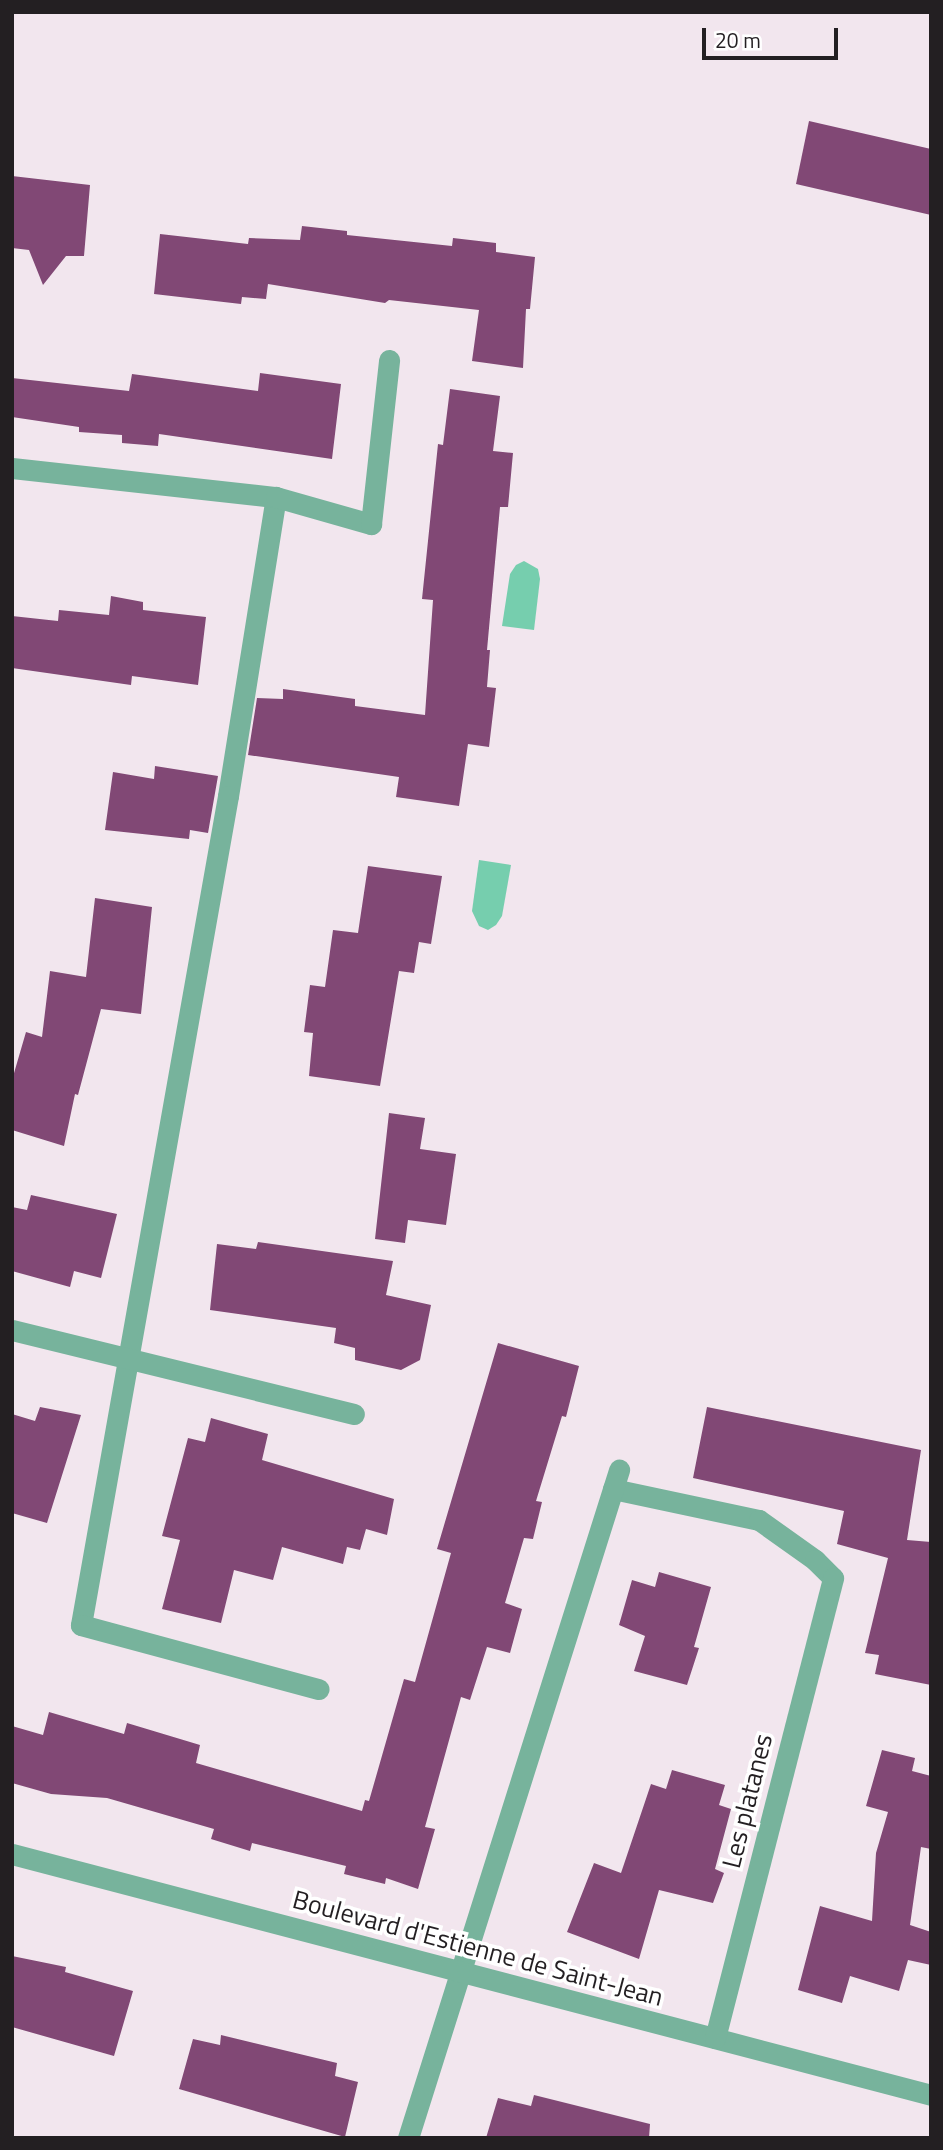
<!DOCTYPE html>
<html>
<head>
<meta charset="utf-8">
<style>
	body { margin:0 }
	#map { position:relative; width:943px; height:2150px; overflow:hidden; background:#f2e6ee; font-family:"Titillium Web",sans-serif }
	div>[style] { position:absolute }
	.water>* { inset:0; background:#76ceae }
	.building>* { inset:0; background:#814875 }
	.lane>* { height:21px; margin:-10.5px; padding:0 10.5px; transform-origin:10.5px; border-radius:10.5px; background:#77b39c }
	.street>* { height:21px; margin:-10.5px; padding:0 10.5px; transform-origin:10.5px; border-radius:10.5px; background:#77b39c }
	span { translate:-50% -50%; white-space:nowrap; text-align:center; line-height:1.15; -webkit-text-stroke:7px #fff; paint-order:stroke }
	.street-label { font-size:26px; color:#231f22 }
	.frame { position:absolute; inset:0; border:14px solid #231f22; pointer-events:none }
	.scale { position:absolute; left:702px; top:28px; width:136px; height:32px; box-sizing:border-box; border:4px solid #231f22; border-top:0; padding-left:9px; font-size:21px; line-height:24px; white-space:nowrap; color:#231f22; -webkit-text-stroke:5px #fff; paint-order:stroke }
</style>
</head>
<body>
<div id="map">
	<div class="water">
		<div style="clip-path:polygon(524px 561px,538px 569px,540px 579px,534px 630px,502px 626px,510px 574px,516px 565px)"></div>
		<div style="clip-path:polygon(479px 860px,511px 865px,502px 916px,496px 925px,488px 930px,479px 926px,472px 911px)"></div>
	</div>
	<div class="building">
		<div style="clip-path:polygon(809px 121px,931px 149px,931px 215px,796px 184px)"></div>
		<div style="clip-path:polygon(12px 176px,90px 185px,84px 256px,66px 256px,43px 285px,29px 250px,12px 248px)"></div>
		<div style="clip-path:polygon(302px 226px,347px 231px,347px 235px,452px 246px,453px 238px,496px 243px,496px 252px,535px 257px,530px 309px,526px 309px,523px 368px,472px 361px,479px 310px,389px 300px,385px 303px,268px 284px,266px 299px,242px 297px,241px 304px,154px 294px,160px 234px,248px 244px,249px 238px,300px 240px)"></div>
		<div style="clip-path:polygon(260px 373px,341px 384px,332px 459px,159px 434px,158px 446px,122px 443px,122px 435px,79px 432px,79px 427px,12px 417px,12px 378px,129px 391px,132px 374px,258px 391px)"></div>
		<div style="clip-path:polygon(450px 389px,500px 396px,493px 451px,513px 453px,508px 507px,500px 507px,487px 650px,490px 650px,487px 687px,496px 688px,489px 747px,468px 744px,459px 806px,396px 797px,399px 777px,248px 755px,257px 698px,283px 699px,283px 689px,355px 699px,355px 706px,425px 715px,433px 600px,422px 599px,438px 444px,443px 445px)"></div>
		<div style="clip-path:polygon(111px 596px,143px 602px,143px 610px,206px 617px,198px 685px,132px 676px,131px 685px,12px 668px,12px 616px,58px 621px,59px 610px,109px 615px)"></div>
		<div style="clip-path:polygon(155px 766px,218px 776px,208px 833px,190px 830px,189px 839px,105px 830px,113px 772px,154px 779px)"></div>
		<div style="clip-path:polygon(368px 866px,442px 876px,431px 944px,419px 942px,414px 973px,399px 971px,380px 1086px,309px 1076px,313px 1033px,304px 1032px,310px 985px,325px 987px,333px 930px,358px 933px)"></div>
		<div style="clip-path:polygon(95px 898px,152px 907px,141px 1014px,101px 1009px,78px 1095px,75px 1094px,64px 1146px,12px 1130px,12px 1080px,26px 1032px,42px 1037px,50px 971px,86px 977px)"></div>
		<div style="clip-path:polygon(389px 1113px,425px 1118px,420px 1149px,456px 1154px,446px 1225px,408px 1220px,405px 1243px,375px 1239px)"></div>
		<div style="clip-path:polygon(31px 1195px,117px 1214px,101px 1278px,74px 1271px,70px 1287px,12px 1271px,12px 1207px,27px 1210px)"></div>
		<div style="clip-path:polygon(258px 1242px,393px 1261px,386px 1295px,431px 1305px,420px 1360px,401px 1370px,355px 1360px,355px 1348px,334px 1343px,336px 1328px,210px 1310px,217px 1244px,256px 1249px)"></div>
		<div style="clip-path:polygon(498px 1343px,579px 1366px,566px 1417px,562px 1416px,536px 1501px,542px 1502px,533px 1539px,524px 1538px,505px 1603px,522px 1609px,510px 1653px,487px 1647px,470px 1700px,461px 1697px,425px 1827px,435px 1829px,418px 1889px,386px 1878px,385px 1884px,344px 1874px,346px 1866px,252px 1843px,250px 1851px,211px 1839px,214px 1829px,107px 1798px,51px 1794px,12px 1783px,12px 1726px,43px 1735px,49px 1712px,124px 1734px,127px 1723px,200px 1745px,196px 1763px,362px 1811px,365px 1800px,369px 1801px,404px 1679px,415px 1682px,451px 1553px,437px 1549px)"></div>
		<div style="clip-path:polygon(40px 1407px,81px 1415px,47px 1523px,12px 1513px,12px 1414px,35px 1421px)"></div>
		<div style="clip-path:polygon(707px 1407px,921px 1450px,907px 1540px,931px 1542px,931px 1685px,875px 1674px,879px 1655px,865px 1653px,888px 1558px,837px 1544px,844px 1511px,693px 1478px)"></div>
		<div style="clip-path:polygon(211px 1418px,268px 1434px,262px 1460px,394px 1499px,387px 1535px,366px 1529px,360px 1550px,347px 1547px,343px 1564px,282px 1547px,273px 1580px,234px 1570px,221px 1623px,162px 1609px,180px 1540px,162px 1536px,188px 1438px,205px 1442px)"></div>
		<div style="clip-path:polygon(659px 1572px,711px 1587px,694px 1647px,699px 1648px,687px 1685px,634px 1671px,645px 1636px,619px 1625px,632px 1580px,655px 1587px)"></div>
		<div style="clip-path:polygon(882px 1750px,915px 1758px,912px 1771px,931px 1776px,931px 1849px,921px 1847px,910px 1925px,931px 1932px,931px 1965px,908px 1960px,899px 1991px,850px 1976px,842px 2003px,798px 1990px,820px 1906px,872px 1921px,876px 1853px,888px 1812px,866px 1806px)"></div>
		<div style="clip-path:polygon(672px 1770px,725px 1785px,719px 1805px,731px 1809px,715px 1869px,724px 1873px,713px 1903px,659px 1890px,639px 1959px,567px 1932px,594px 1863px,621px 1873px,651px 1784px,666px 1789px)"></div>
		<div style="clip-path:polygon(12px 1956px,66px 1967px,65px 1972px,133px 1991px,114px 2056px,12px 2027px)"></div>
		<div style="clip-path:polygon(221px 2035px,337px 2063px,335px 2076px,358px 2082px,345px 2137px,179px 2089px,193px 2039px,220px 2045px)"></div>
		<div style="clip-path:polygon(534px 2095px,650px 2124px,649px 2138px,486px 2138px,498px 2098px,531px 2106px)"></div>
	</div>
	<div class="lane">
		<div style="left:228px;top:796px;width:303px;rotate:-80.9deg"></div>
		<div style="left:613px;top:1489px;width:149px;rotate:12deg"></div>
		<div style="left:759px;top:1520px;width:69px;rotate:35.5deg"></div>
		<div style="left:815px;top:1560px;width:25px;rotate:45deg"></div>
		<div style="left:408px;top:2138px;width:701px;rotate:-72.47deg"></div>
	</div>
	<div class="street">
		<div style="left:12px;top:468px;width:266px;rotate:6.3deg"></div>
		<div style="left:276px;top:497px;width:99px;rotate:15.9deg"></div>
		<div style="left:371px;top:524px;width:165px;rotate:-83.7deg"></div>
		<div style="left:228px;top:796px;width:842px;rotate:100.06deg"></div>
		<div style="left:81px;top:1625px;width:246px;rotate:15.1deg"></div>
		<div style="left:12px;top:1330px;width:352px;rotate:13.8deg"></div>
		<div style="left:12px;top:1854px;width:950px;rotate:14.69deg"></div>
		<div style="left:715px;top:2038px;width:475px;rotate:-75.6deg"></div>
	</div>
	<div class="street-label">
		<span style="left:747px;top:1801px;rotate:-76deg">Les platanes</span>
		<span style="left:478px;top:1948px;rotate:15deg">Boulevard d'Estienne de Saint-Jean</span>
	</div>
	<div class="frame"></div>
	<div class="scale">20 m</div>
</div>
</body>
</html>
